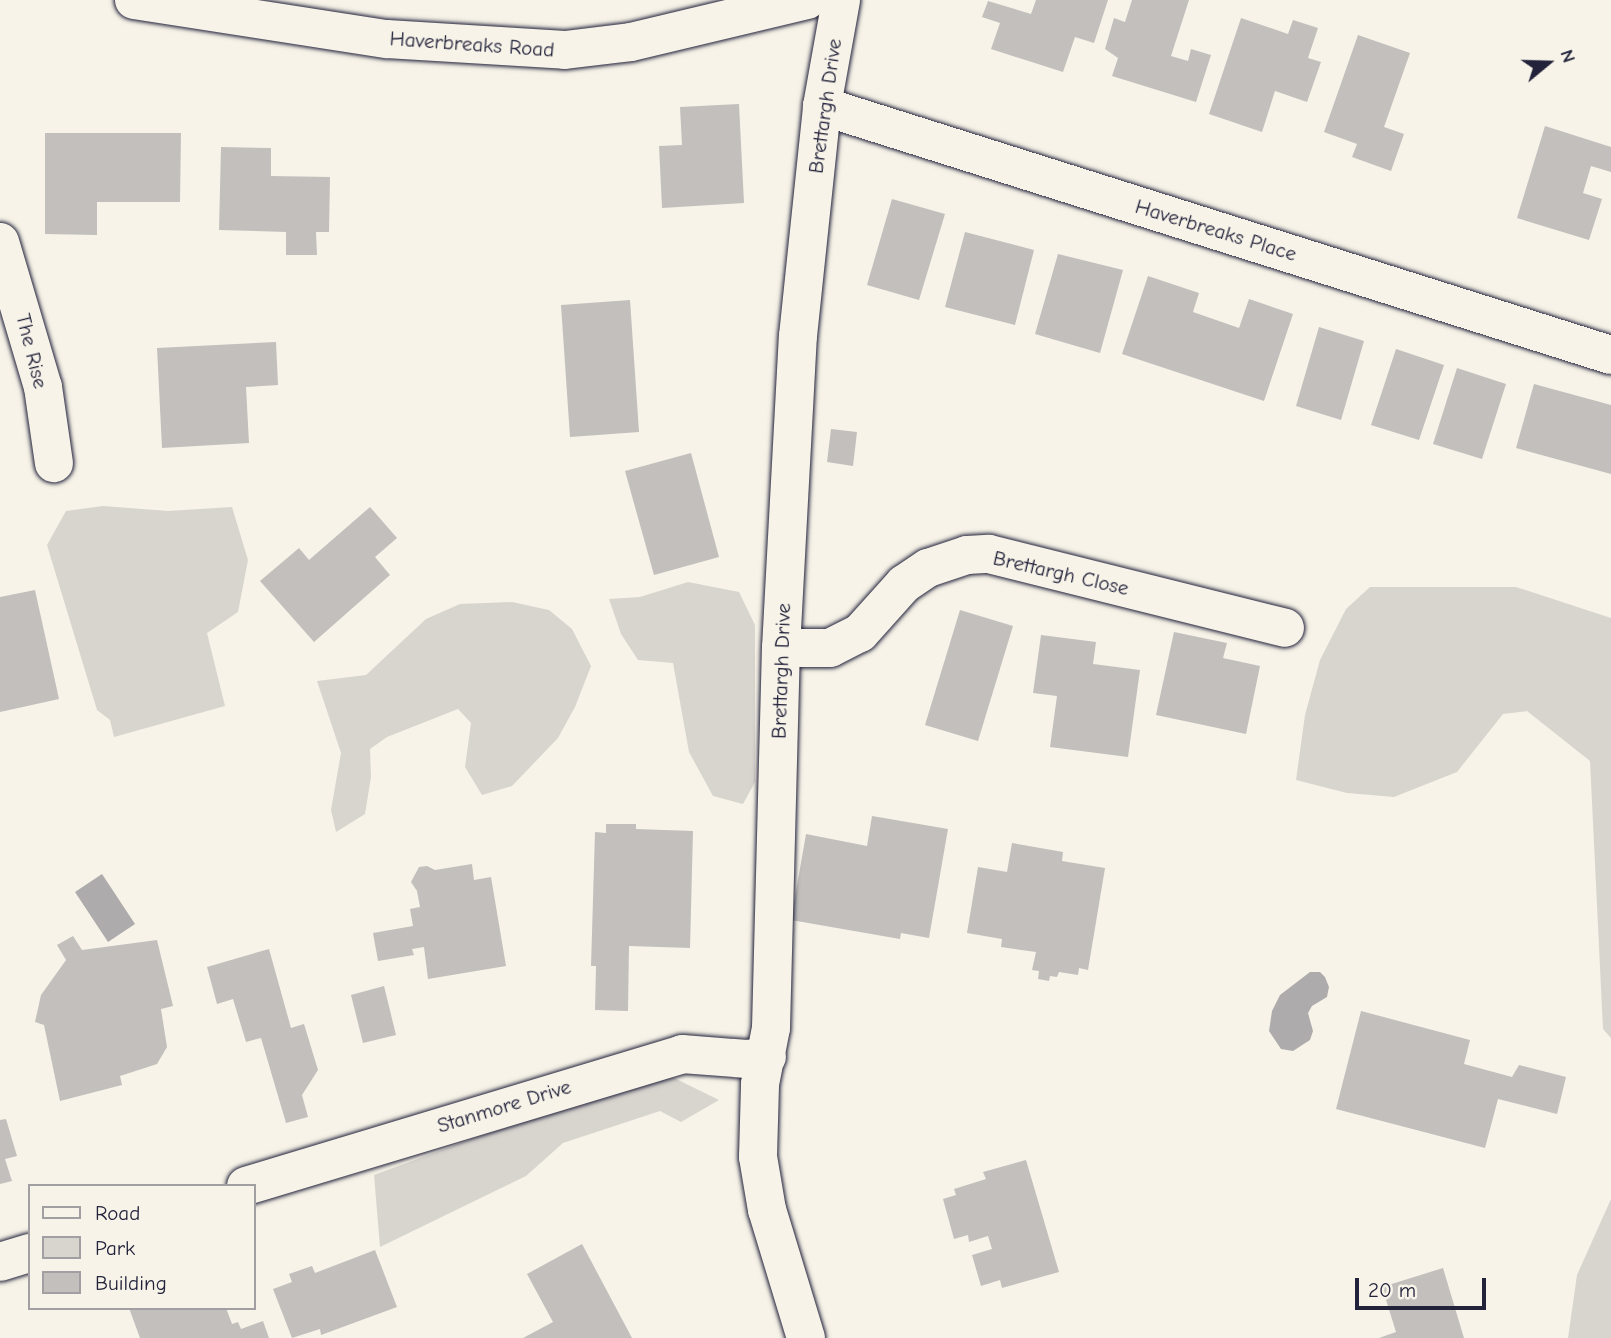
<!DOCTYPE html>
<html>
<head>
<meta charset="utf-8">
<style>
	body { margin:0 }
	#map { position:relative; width:1611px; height:1338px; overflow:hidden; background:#f7f3e8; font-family:"Comic Neue",sans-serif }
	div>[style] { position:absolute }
	.green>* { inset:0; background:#d8d5cf }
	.water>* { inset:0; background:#aeabad }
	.building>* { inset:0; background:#c2bfbd }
	.roads { filter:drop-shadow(0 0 2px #22223b) drop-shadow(0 0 2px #22223b) }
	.minor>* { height:38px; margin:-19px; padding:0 19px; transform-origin:19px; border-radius:19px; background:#f7f3e8 }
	span { translate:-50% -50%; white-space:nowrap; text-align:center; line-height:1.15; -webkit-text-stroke:5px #f7f3e8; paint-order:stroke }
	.street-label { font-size:21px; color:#22223b }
	.legend { position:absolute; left:28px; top:1184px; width:228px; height:126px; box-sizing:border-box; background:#f7f3e8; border:2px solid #a29fa3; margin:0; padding:9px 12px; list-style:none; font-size:21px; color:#22223b }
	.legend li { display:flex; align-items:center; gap:14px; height:35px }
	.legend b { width:35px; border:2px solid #a29fa3 }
	.north { position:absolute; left:1513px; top:28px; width:70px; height:70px; -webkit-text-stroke:5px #f7f3e8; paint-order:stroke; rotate:71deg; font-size:19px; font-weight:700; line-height:28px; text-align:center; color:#22223b }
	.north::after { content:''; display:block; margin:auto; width:24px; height:32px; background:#22223b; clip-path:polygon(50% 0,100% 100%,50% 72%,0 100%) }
	.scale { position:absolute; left:1355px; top:1278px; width:131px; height:32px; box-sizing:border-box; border:4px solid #22223b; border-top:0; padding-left:9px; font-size:21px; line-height:24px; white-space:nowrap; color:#22223b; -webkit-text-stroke:5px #f7f3e8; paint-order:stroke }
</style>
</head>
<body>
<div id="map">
	<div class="green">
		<div style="clip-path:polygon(103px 506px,168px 511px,232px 507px,248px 560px,238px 612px,207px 633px,225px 706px,114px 737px,110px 720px,97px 710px,47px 545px,66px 511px)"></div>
		<div style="clip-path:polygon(688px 582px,739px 592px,755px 625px,755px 782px,743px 804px,713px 796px,689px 752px,673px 663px,638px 660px,621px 634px,609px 599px,640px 597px)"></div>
		<div style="clip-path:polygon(1370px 587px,1516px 587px,1611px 618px,1611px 1038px,1603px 1029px,1590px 761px,1527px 711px,1503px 714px,1457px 772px,1394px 797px,1347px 793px,1296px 780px,1305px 715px,1320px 660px,1346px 609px)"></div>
		<div style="clip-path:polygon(512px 602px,549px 610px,572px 629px,591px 666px,575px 707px,558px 738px,512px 786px,482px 795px,465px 767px,471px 723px,458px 709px,387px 737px,370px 749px,371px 777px,365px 814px,336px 832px,331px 810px,341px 753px,317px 681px,366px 675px,426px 619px,460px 604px)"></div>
		<div style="clip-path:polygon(670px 1076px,719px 1100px,681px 1122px,660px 1111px,563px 1143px,526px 1176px,380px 1247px,374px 1175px,613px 1087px)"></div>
		<div style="clip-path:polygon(1611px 1199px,1611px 1338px,1568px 1338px,1577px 1275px)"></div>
	</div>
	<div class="water">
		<div style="clip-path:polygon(102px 874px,135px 924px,108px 942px,75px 892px)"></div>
		<div style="clip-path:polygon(1310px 972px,1320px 972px,1325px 977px,1329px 987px,1327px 997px,1312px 1006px,1308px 1013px,1313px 1031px,1310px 1040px,1293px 1051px,1281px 1049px,1269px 1031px,1272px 1011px,1280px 995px)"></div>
	</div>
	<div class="building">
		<div style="clip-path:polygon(1036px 0,1108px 0,1094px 43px,1075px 37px,1063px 72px,991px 49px,1000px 23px,982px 17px,988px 1px,1031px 14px)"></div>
		<div style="clip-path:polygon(1132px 0,1189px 0,1171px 56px,1188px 61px,1191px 49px,1211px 55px,1196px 102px,1112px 76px,1118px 58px,1105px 49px,1114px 18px,1125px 22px)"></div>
		<div style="clip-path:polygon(1241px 18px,1288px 34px,1293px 20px,1318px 28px,1308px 58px,1321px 62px,1307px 102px,1275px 91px,1262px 132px,1209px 114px)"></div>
		<div style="clip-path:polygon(1358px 35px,1410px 53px,1384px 127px,1404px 134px,1391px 171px,1352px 157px,1357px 144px,1324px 132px)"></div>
		<div style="clip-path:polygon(739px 104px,744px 203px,662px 208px,659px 146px,682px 145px,680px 107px)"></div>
		<div style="clip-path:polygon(1545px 126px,1611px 147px,1611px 172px,1591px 166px,1583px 193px,1602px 199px,1589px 240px,1517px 218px)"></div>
		<div style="clip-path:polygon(45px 133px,181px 133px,180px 202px,97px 202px,97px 235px,45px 234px)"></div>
		<div style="clip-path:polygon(221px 147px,271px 148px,271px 176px,330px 177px,329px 232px,316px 232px,317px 255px,286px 255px,286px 232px,219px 230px)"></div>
		<div style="clip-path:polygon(892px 199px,945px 214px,919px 300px,867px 285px)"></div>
		<div style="clip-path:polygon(965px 232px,1034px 250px,1015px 325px,945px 307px)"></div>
		<div style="clip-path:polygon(1058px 254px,1123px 270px,1100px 353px,1035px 334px)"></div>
		<div style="clip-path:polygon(1148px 276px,1199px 293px,1193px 312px,1239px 328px,1249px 299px,1293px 314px,1264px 401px,1122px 354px)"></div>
		<div style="clip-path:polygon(630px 300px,639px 432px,570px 437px,561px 305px)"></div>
		<div style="clip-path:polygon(1319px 327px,1364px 341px,1341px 420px,1296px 406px)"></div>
		<div style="clip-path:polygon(276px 342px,278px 385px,246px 387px,249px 443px,162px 448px,157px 348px)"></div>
		<div style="clip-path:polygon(1396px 349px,1444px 365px,1419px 440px,1371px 425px)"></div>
		<div style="clip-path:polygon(1457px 368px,1506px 384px,1482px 459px,1433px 444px)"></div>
		<div style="clip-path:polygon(1534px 384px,1611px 405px,1611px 474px,1516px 448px)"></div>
		<div style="clip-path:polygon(831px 429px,857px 432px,853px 466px,827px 462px)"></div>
		<div style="clip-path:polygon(691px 453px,719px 557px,654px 575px,625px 471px)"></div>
		<div style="clip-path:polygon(370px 507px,397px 538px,375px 557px,390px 575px,314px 642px,260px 581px,299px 548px,309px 560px)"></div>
		<div style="clip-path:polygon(35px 590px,59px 699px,0 712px,0 597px)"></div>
		<div style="clip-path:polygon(960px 610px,1013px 626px,978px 741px,925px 725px)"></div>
		<div style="clip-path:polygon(1174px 632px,1227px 643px,1223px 658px,1260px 666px,1246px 734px,1156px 715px)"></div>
		<div style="clip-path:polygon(1041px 635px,1096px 642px,1093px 664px,1140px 670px,1128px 757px,1050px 747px,1057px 696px,1033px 693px)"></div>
		<div style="clip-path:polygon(872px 816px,948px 829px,929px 938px,901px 933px,900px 939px,791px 920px,806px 834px,867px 846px)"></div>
		<div style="clip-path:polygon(606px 824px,636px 824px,636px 829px,693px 831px,690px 948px,629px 946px,628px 1011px,595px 1010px,596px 966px,591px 966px,595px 832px,606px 833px)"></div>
		<div style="clip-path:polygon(1012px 843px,1063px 852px,1062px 861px,1105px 868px,1088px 970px,1079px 968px,1078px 975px,1059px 972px,1057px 977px,1050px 976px,1049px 981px,1038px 979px,1039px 971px,1032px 970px,1036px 952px,1001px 947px,1002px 939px,967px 933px,978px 867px,1007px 872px)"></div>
		<div style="clip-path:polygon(472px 864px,474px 880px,491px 877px,506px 966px,428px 979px,424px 947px,412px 949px,414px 955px,378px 961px,373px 933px,413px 926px,410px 909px,420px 907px,417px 891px,411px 882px,419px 867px,427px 866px,435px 870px)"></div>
		<div style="clip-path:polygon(73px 936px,82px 950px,157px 940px,173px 1006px,161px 1009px,167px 1047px,157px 1064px,120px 1076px,122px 1085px,60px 1101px,44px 1025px,35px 1022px,41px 995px,66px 960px,57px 945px)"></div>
		<div style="clip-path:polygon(269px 949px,291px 1028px,304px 1024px,318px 1070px,302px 1095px,308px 1117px,286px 1123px,261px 1038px,246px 1042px,233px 999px,217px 1004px,207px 967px)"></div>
		<div style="clip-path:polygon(384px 986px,396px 1035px,363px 1043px,351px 995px)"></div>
		<div style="clip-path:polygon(1361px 1011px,1470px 1040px,1464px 1064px,1512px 1077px,1519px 1065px,1566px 1077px,1557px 1114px,1498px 1099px,1485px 1148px,1336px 1109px)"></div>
		<div style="clip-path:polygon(6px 1119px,17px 1156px,5px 1159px,12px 1181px,0 1184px,0 1120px)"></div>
		<div style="clip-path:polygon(1026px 1160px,1059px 1272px,1002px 1288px,1000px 1280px,981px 1286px,972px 1255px,992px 1249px,988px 1236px,969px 1242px,968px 1235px,954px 1239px,943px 1199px,956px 1195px,954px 1189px,986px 1179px,983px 1172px)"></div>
		<div style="clip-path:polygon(582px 1244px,632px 1338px,523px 1338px,553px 1322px,527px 1274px)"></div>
		<div style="clip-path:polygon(375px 1250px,397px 1307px,321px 1335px,320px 1329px,292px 1338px,273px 1289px,292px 1282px,289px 1274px,312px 1266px,315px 1273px)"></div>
		<div style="clip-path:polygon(1443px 1268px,1464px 1338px,1379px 1338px,1396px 1332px,1382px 1287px)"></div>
		<div style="clip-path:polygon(129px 1308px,226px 1308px,232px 1324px,238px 1322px,241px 1329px,263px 1321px,269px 1338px,140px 1338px)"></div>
	</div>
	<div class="roads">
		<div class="minor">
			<div style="left:134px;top:0;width:256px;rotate:8.8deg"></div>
			<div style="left:387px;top:39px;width:178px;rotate:3.5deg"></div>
			<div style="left:565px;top:50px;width:66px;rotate:-6.9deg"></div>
			<div style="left:631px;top:42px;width:181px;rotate:-13.4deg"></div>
			<div style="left:822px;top:106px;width:827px;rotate:17.52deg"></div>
			<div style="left:0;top:242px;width:151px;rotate:73.5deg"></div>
			<div style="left:43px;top:387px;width:77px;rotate:81.8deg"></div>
			<div style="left:781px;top:648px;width:49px"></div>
			<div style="left:830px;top:648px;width:34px;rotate:-27deg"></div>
			<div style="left:860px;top:633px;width:66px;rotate:-48.1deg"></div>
			<div style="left:904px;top:584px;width:29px;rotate:-34deg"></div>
			<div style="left:928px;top:568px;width:41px;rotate:-18.4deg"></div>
			<div style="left:967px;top:555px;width:22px;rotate:-3deg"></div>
			<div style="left:989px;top:554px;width:305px;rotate:14deg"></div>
			<div style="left:246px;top:1186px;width:456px;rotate:-16.8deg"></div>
			<div style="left:682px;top:1054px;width:65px;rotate:4.4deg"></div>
			<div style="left:747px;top:1059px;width:20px;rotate:-6deg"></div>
			<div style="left:0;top:1262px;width:31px;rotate:-17deg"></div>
			<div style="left:806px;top:1338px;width:134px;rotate:-106.9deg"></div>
			<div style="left:767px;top:1210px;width:54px;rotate:-99.6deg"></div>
			<div style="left:758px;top:1157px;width:73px;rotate:-88.4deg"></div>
			<div style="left:760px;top:1084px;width:57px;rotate:-78.9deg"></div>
			<div style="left:771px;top:1028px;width:380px;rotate:-88.5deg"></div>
			<div style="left:781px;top:648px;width:312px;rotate:-86.9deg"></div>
			<div style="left:798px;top:336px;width:231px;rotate:-84deg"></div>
			<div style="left:822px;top:106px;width:108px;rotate:-79.8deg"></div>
		</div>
	</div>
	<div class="street-label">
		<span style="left:472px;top:44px;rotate:4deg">Haverbreaks Road</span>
		<span style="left:825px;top:106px;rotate:-82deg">Brettargh Drive</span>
		<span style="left:1216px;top:230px;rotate:17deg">Haverbreaks Place</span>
		<span style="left:32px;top:351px;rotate:76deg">The Rise</span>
		<span style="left:1061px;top:573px;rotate:13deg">Brettargh Close</span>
		<span style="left:781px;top:671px;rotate:-88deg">Brettargh Drive</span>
		<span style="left:504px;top:1106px;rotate:-17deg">Stanmore Drive</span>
	</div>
	<ul class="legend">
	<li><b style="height:9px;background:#f7f3e8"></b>Road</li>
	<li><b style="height:19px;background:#d8d5cf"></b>Park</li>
	<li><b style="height:19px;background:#c2bfbd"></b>Building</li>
	</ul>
	<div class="north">N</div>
	<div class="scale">20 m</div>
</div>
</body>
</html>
